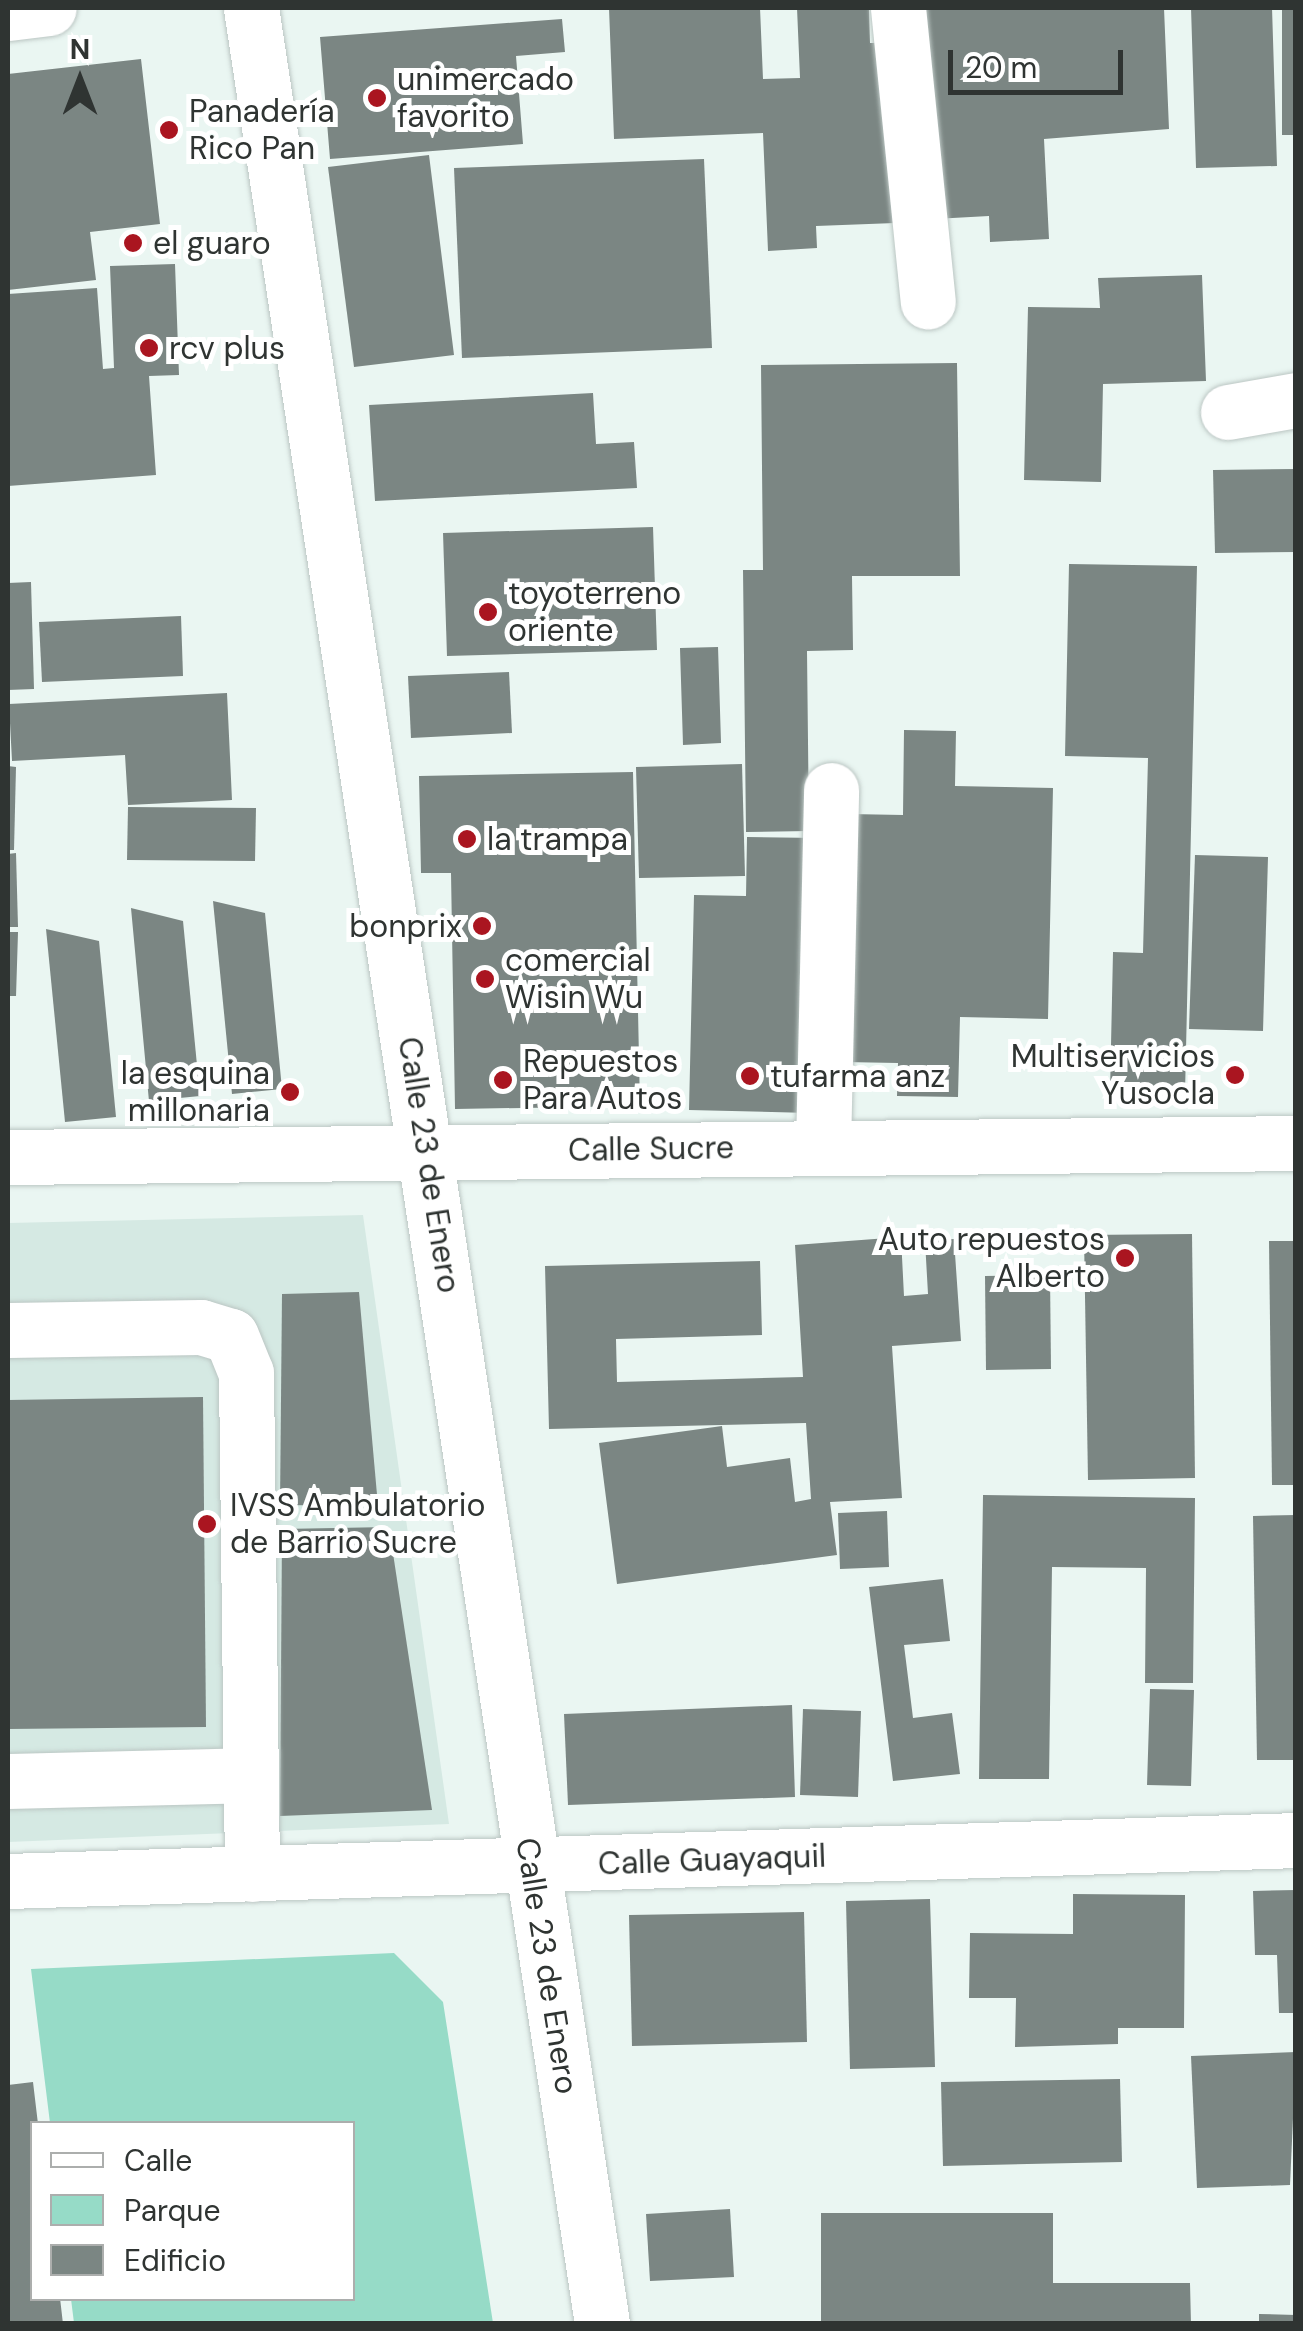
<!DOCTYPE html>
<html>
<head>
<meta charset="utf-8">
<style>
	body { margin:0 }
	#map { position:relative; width:1303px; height:2331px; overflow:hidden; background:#eaf6f2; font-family:"DM Sans",sans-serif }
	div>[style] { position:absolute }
	.built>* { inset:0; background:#d5e9e3 }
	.green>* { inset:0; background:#96dbc7 }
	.building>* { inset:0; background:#7b8683 }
	.roads { filter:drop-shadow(0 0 2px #bbc6c3) drop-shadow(0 0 2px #bbc6c3) }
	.minor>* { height:55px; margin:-27.5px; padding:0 27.5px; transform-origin:27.5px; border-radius:27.5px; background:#fff }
	.dots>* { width:28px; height:28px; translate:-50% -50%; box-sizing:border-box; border:5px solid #fff; border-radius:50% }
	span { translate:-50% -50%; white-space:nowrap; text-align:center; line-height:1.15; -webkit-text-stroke:10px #fff; paint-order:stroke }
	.poi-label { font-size:32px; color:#2f3432 }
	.left { translate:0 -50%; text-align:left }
	.right { translate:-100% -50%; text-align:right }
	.street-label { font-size:32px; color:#2f3432 }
	.frame { position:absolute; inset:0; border:10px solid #2f3432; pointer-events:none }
	.legend { position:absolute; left:30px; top:2121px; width:325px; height:180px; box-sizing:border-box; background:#fff; border:2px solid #acaead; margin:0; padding:12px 18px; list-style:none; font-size:30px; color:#2f3432 }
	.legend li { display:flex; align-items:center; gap:20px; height:50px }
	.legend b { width:50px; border:2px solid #acaead }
	.north { position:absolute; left:30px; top:30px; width:100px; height:100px; -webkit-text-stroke:8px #fff; paint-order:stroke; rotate:0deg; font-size:28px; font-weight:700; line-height:40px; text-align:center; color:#2f3432 }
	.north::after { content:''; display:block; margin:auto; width:35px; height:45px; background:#2f3432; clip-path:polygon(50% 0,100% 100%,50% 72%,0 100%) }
	.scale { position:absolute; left:948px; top:50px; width:175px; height:45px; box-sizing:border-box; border:5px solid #2f3432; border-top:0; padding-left:12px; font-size:30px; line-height:35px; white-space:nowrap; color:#2f3432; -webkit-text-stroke:8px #fff; paint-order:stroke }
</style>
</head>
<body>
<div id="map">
	<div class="built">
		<div style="clip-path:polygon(363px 1215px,449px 1824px,8px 1842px,8px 1223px)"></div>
	</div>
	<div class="green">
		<div style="clip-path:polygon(394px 1953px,443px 2002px,493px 2323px,74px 2323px,71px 2299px,352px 2298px,352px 2124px,50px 2123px,31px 1969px)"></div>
	</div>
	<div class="building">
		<div style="clip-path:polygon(609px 8px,760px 8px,763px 79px,800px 78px,797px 8px,869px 8px,870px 43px,886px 43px,895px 223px,816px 226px,817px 248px,768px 251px,763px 133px,614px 139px)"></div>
		<div style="clip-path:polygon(924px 8px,1164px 8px,1169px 129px,1044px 139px,1049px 239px,990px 242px,989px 216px,934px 219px)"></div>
		<div style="clip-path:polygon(1191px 8px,1272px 8px,1277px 166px,1196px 168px)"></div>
		<div style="clip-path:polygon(1282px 8px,1296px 8px,1296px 135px,1282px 135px)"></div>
		<div style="clip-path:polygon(562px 19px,565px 52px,516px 56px,523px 144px,330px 159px,320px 37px)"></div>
		<div style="clip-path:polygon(141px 59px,160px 224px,90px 232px,96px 280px,8px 290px,8px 74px)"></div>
		<div style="clip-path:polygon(429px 155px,454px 355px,354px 367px,328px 167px)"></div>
		<div style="clip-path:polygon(704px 159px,712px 348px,462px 358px,454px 168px)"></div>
		<div style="clip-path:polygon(175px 264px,179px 375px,149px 376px,156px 475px,8px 486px,8px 294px,97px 288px,103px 369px,114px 368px,110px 266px)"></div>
		<div style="clip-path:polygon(1202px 275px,1206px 381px,1103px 384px,1101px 482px,1024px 480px,1028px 307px,1100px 308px,1098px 278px)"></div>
		<div style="clip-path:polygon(957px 363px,960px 576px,852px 576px,853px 650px,807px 651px,809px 831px,746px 832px,743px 570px,763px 570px,761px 365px)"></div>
		<div style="clip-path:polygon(593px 393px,596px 444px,634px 442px,637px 488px,375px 501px,369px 405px)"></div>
		<div style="clip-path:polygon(1296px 469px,1296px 552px,1215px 553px,1213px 470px)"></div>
		<div style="clip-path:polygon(653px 527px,657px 650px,447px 656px,443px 533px)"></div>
		<div style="clip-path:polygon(1069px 564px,1197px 566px,1185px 1094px,1110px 1092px,1113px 952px,1143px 953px,1148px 758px,1065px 756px)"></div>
		<div style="clip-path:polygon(31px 582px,34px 689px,8px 690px,8px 583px)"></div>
		<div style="clip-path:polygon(181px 616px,183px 676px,42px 682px,39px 622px)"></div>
		<div style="clip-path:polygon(718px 647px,721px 743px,683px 745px,680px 648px)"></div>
		<div style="clip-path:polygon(509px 672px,512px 733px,411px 738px,408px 676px)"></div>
		<div style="clip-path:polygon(227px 693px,232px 800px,128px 805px,125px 755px,12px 761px,9px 704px)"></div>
		<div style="clip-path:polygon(904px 730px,956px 731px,955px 786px,1053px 788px,1048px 1019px,960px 1017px,958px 1097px,897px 1096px,898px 1063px,844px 1062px,849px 814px,903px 815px)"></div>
		<div style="clip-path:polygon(742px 764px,745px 876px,639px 878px,636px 767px)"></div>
		<div style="clip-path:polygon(8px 766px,16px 767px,14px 850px,8px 850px)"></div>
		<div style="clip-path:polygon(633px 772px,640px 1106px,455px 1109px,451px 873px,421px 873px,419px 776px)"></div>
		<div style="clip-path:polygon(128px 807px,256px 808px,255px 861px,127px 860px)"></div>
		<div style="clip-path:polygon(747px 837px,817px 838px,810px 1113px,689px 1110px,694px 895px,746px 896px)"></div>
		<div style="clip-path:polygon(16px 853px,18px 927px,8px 927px,8px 854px)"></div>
		<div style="clip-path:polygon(1195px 855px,1268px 857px,1263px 1031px,1189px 1029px)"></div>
		<div style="clip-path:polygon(213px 901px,265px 913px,282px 1089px,232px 1094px)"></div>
		<div style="clip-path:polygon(131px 908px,183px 921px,200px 1096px,149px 1101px)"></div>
		<div style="clip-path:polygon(46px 929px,99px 941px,116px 1117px,65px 1122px)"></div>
		<div style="clip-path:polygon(8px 932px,18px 932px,16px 996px,8px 996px)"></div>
		<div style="clip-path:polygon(1192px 1234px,1195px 1478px,1088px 1480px,1084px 1235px)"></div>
		<div style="clip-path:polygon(901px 1237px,904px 1296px,928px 1294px,925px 1241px,954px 1239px,961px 1341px,892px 1346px,902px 1498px,830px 1502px,837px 1555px,617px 1584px,599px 1443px,722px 1426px,727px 1467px,790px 1458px,795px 1502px,811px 1499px,806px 1423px,549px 1429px,545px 1266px,760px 1261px,762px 1335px,616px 1339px,617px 1382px,803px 1377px,795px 1245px)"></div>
		<div style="clip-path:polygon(1269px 1241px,1296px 1241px,1296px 1485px,1272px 1485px)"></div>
		<div style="clip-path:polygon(1050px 1275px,1051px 1369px,986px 1370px,985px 1276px)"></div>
		<div style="clip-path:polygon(359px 1292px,378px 1506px,280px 1505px,282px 1294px)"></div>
		<div style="clip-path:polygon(203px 1397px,206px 1727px,8px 1729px,8px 1400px)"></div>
		<div style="clip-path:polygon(983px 1495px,1195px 1498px,1193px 1683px,1145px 1683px,1146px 1568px,1052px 1567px,1049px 1779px,979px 1779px)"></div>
		<div style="clip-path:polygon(887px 1511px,889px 1567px,840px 1569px,838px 1513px)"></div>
		<div style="clip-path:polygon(1296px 1515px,1296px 1760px,1257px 1760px,1253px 1516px)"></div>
		<div style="clip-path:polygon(389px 1527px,432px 1810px,280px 1816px,282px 1529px)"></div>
		<div style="clip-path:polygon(943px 1579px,950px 1641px,904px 1645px,913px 1718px,952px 1713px,960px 1774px,893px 1781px,869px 1587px)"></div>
		<div style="clip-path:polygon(1150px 1689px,1194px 1690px,1191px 1786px,1147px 1785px)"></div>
		<div style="clip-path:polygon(792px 1705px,795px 1797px,568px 1805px,564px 1714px)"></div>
		<div style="clip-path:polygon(803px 1709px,861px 1711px,858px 1797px,800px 1795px)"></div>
		<div style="clip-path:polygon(1296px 1890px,1296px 2013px,1279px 2013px,1277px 1955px,1255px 1955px,1253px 1891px)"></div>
		<div style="clip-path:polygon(1073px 1894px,1185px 1895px,1184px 2028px,1118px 2028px,1118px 2044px,1015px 2047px,1016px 1998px,969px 1998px,970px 1933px,1073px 1934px)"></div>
		<div style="clip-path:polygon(930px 1899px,935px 2067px,850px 2069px,846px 1901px)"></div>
		<div style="clip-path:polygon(804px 1912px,807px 2042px,632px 2046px,629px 1915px)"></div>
		<div style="clip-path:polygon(1296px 2052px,1290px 2185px,1197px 2188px,1191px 2056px)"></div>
		<div style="clip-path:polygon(1120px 2079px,1122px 2162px,943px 2166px,941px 2082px)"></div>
		<div style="clip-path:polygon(33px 2082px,38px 2124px,32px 2124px,32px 2298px,60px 2298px,63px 2324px,8px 2324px,8px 2085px)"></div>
		<div style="clip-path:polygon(730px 2209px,734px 2277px,650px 2281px,646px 2214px)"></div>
		<div style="clip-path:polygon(821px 2213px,1053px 2213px,1053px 2283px,1190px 2283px,1191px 2324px,821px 2324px)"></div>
		<div style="clip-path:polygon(1259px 2314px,1296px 2315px,1296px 2324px,1259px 2324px)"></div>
	</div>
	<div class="roads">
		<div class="minor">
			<div style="left:251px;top:8px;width:2342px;rotate:81.38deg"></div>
			<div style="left:898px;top:8px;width:295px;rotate:84.2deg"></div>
			<div style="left:8px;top:13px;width:41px;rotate:-7deg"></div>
			<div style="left:1228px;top:412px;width:69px;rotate:-10deg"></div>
			<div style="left:823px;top:1148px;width:358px;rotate:-88.7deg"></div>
			<div style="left:8px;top:1157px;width:1288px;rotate:-0.62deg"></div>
			<div style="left:8px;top:1330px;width:193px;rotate:-0.9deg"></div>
			<div style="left:201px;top:1327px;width:31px;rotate:17deg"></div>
			<div style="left:231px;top:1336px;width:40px;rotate:68deg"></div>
			<div style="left:246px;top:1373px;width:501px;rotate:89.31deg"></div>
			<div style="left:8px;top:1781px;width:241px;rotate:-1.4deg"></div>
			<div style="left:8px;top:1881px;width:1289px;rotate:-1.82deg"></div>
		</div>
	</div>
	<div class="dots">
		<div style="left:377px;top:98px;background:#aa1520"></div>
		<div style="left:169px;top:130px;background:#aa1520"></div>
		<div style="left:133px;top:243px;background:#aa1520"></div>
		<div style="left:149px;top:348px;background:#aa1520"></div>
		<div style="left:488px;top:612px;background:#aa1520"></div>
		<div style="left:467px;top:839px;background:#aa1520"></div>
		<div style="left:482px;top:926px;background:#aa1520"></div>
		<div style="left:485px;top:979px;background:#aa1520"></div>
		<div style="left:1235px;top:1075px;background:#aa1520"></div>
		<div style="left:750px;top:1076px;background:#aa1520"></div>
		<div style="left:503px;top:1080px;background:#aa1520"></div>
		<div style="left:290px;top:1092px;background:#aa1520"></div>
		<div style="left:1125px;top:1258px;background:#aa1520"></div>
		<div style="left:207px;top:1524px;background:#aa1520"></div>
	</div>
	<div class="poi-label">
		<span class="left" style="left:397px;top:98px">unimercado<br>favorito</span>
		<span class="left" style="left:189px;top:130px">Panadería<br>Rico Pan</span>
		<span class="left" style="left:153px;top:243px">el guaro</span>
		<span class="left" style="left:169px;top:348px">rcv plus</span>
		<span class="left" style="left:508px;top:612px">toyoterreno<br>oriente</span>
		<span class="left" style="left:487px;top:839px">la trampa</span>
		<span class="right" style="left:462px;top:926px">bonprix</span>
		<span class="left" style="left:505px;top:979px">comercial<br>Wisin Wu</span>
		<span class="right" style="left:1215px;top:1075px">Multiservicios<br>Yusocla</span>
		<span class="left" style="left:523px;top:1080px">Repuestos<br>Para Autos</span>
		<span class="right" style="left:270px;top:1092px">la esquina<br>millonaria</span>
		<span class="left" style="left:770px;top:1076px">tufarma anz</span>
		<span class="right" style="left:1105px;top:1258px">Auto repuestos<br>Alberto</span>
		<span class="left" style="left:230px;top:1524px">IVSS Ambulatorio<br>de Barrio Sucre</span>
	</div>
	<div class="street-label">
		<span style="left:651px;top:1149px;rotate:-1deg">Calle Sucre</span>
		<span style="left:429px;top:1165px;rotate:81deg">Calle 23 de Enero</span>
		<span style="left:712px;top:1860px;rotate:-2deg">Calle Guayaquil</span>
		<span style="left:547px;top:1966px;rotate:81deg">Calle 23 de Enero</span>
	</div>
	<div class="frame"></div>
	<ul class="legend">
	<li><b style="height:12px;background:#fff"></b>Calle</li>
	<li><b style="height:28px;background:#96dbc7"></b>Parque</li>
	<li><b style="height:28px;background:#7b8683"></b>Edificio</li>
	</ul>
	<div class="north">N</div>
	<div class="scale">20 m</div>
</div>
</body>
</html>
